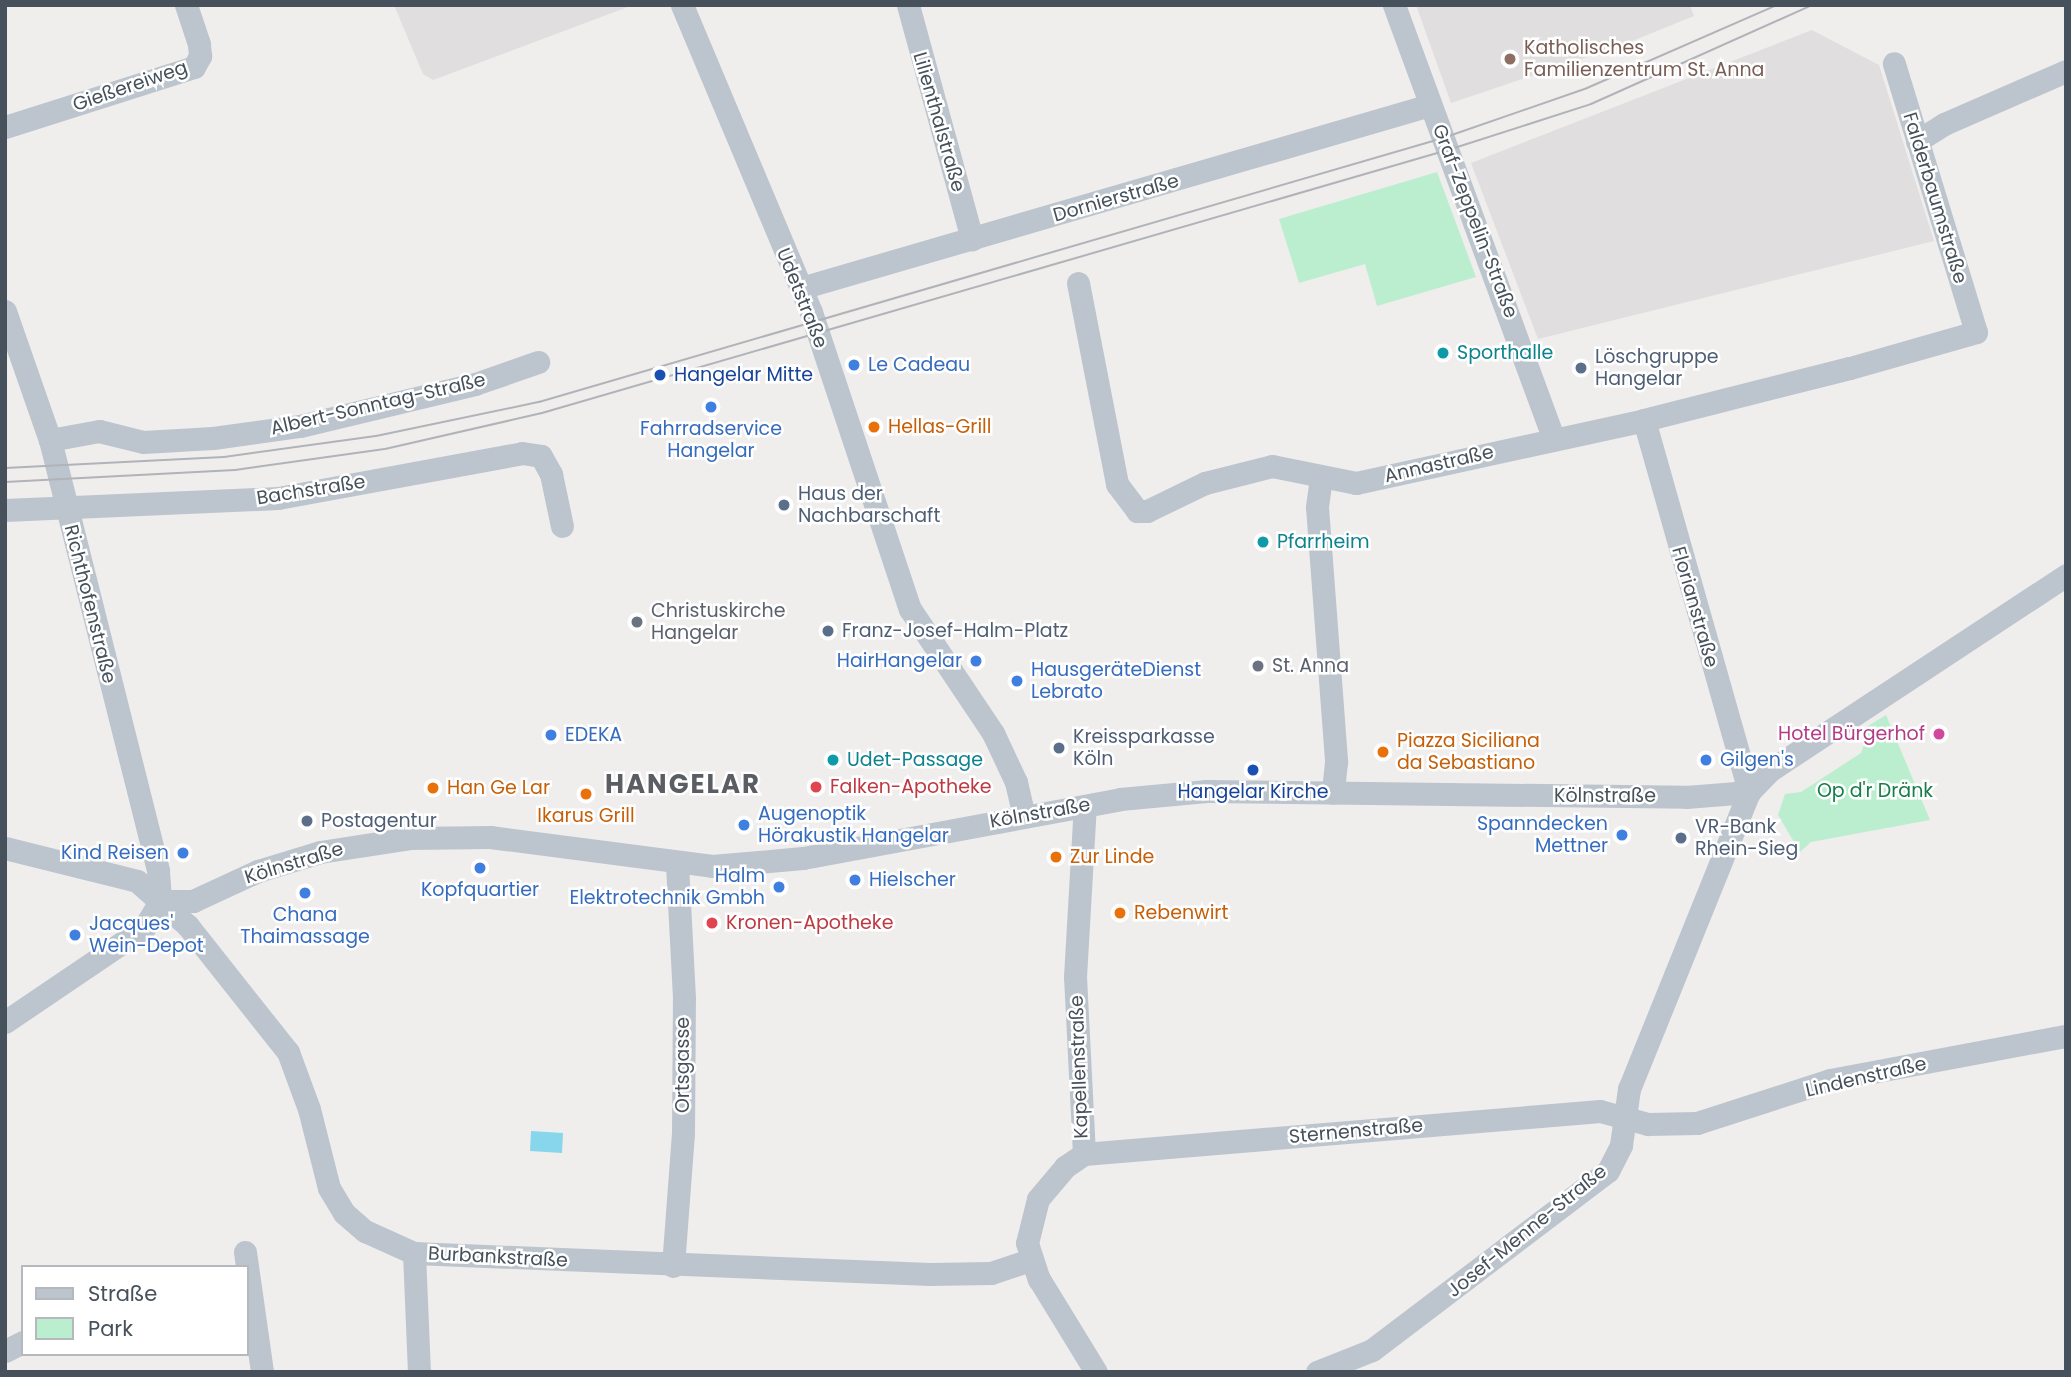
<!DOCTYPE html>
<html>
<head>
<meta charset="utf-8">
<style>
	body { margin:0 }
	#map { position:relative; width:2071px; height:1377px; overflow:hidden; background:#f0eded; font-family:Poppins,sans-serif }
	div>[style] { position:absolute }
	.education>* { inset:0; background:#e1dedf }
	.green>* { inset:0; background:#bbeecf }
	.water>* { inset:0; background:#88d6eb }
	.minor>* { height:23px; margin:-11.5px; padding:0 11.5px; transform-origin:11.5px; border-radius:11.5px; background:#bcc5cd }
	.tram>* { height:2px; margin:-1px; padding:0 1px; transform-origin:1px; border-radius:1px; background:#b0b3b8 }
	.dots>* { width:19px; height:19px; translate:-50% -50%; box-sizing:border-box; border:4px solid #fff; border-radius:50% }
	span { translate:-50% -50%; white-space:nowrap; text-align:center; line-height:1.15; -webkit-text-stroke:5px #fff; paint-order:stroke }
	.education-label { font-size:19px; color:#785e54 }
	.left { translate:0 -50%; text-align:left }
	.street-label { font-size:19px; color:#46515b }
	.culture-label { font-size:19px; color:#0d838f }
	.service-label { font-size:19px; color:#4e5e75 }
	.shop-label { font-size:19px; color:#366cbe }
	.right { translate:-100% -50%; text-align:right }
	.transit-label { font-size:19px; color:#164399 }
	.food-label { font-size:19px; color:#c56008 }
	.worship-label { font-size:19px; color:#5b616d }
	.hotel-label { font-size:19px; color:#b23c85 }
	.health-label { font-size:19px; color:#be3a42 }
	.park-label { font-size:19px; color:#177c4a }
	.district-label { font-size:26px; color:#5a5e62; font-weight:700; letter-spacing:2px }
	.frame { position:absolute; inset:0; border:7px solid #46515b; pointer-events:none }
	.legend { position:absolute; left:21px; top:1265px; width:228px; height:91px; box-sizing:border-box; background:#fff; border:2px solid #b5b9bd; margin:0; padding:9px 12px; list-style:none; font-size:21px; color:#46515b }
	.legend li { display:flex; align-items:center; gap:14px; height:35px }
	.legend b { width:35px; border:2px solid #b5b9bd }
</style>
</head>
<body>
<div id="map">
	<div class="education">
		<div style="clip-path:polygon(394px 5px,633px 5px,433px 80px,423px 74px)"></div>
		<div style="clip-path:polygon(1416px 5px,1690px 5px,1694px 16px,1620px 46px,1451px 103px)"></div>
		<div style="clip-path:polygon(1812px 30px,1879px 65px,1934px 241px,1538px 339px,1471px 163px)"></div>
	</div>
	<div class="green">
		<div style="clip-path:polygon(1437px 172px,1476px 277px,1377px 306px,1365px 264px,1299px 283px,1279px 219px)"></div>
		<div style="clip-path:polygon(1886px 715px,1930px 820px,1811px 842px,1800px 852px,1778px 815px,1785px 794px,1801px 792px,1861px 753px,1867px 737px,1863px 729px)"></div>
	</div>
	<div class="water">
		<div style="clip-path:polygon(531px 1131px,563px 1133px,562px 1153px,530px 1151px)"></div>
	</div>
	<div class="minor">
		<div style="left:682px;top:5px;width:333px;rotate:67.2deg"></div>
		<div style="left:811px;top:312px;width:313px;rotate:71.6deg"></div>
		<div style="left:910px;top:609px;width:149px;rotate:56.2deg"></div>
		<div style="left:993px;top:733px;width:54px;rotate:64.9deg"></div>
		<div style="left:1016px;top:782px;width:35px;rotate:77deg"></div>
		<div style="left:908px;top:5px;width:243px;rotate:74.7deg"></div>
		<div style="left:1394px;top:5px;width:461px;rotate:69.8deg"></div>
		<div style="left:5px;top:127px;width:198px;rotate:-17.6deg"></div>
		<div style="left:194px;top:67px;width:13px;rotate:-61deg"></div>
		<div style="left:200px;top:56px;width:12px;rotate:-95deg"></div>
		<div style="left:199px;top:44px;width:41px;rotate:-108.4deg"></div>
		<div style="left:1917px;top:141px;width:32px;rotate:-32deg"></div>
		<div style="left:1944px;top:124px;width:133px;rotate:-23.5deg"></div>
		<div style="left:1078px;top:283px;width:205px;rotate:79deg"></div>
		<div style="left:1117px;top:484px;width:34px;rotate:53deg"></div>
		<div style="left:1137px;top:511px;width:10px"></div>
		<div style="left:1147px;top:511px;width:64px;rotate:-25.8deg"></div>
		<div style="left:1205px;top:483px;width:69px;rotate:-14.2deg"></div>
		<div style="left:1272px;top:466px;width:86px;rotate:11.4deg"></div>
		<div style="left:1356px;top:483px;width:295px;rotate:-12.3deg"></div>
		<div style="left:1644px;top:420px;width:212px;rotate:-14.2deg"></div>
		<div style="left:1850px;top:368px;width:131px;rotate:-15.9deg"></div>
		<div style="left:1976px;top:332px;width:281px;rotate:-107deg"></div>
		<div style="left:801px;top:288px;width:655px;rotate:-16.22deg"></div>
		<div style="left:5px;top:311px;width:137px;rotate:70.8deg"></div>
		<div style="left:50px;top:440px;width:444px;rotate:75.9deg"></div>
		<div style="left:158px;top:871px;width:30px;rotate:86deg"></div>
		<div style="left:1644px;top:420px;width:387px;rotate:74.2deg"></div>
		<div style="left:50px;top:440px;width:50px;rotate:-10.4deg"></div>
		<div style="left:99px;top:431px;width:45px;rotate:14deg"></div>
		<div style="left:143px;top:442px;width:70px;rotate:-3.3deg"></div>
		<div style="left:213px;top:438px;width:88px;rotate:-7.9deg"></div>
		<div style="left:300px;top:426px;width:180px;rotate:-13.5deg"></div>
		<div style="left:475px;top:384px;width:67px;rotate:-19.2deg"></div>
		<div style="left:1321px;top:478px;width:29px;rotate:98deg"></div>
		<div style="left:1317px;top:507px;width:256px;rotate:85.7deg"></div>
		<div style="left:1336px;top:762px;width:31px;rotate:96deg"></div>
		<div style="left:5px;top:510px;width:273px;rotate:-2.5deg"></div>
		<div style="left:278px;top:498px;width:248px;rotate:-10.4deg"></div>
		<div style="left:522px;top:453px;width:19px;rotate:9deg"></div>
		<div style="left:541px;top:456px;width:21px;rotate:61deg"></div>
		<div style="left:551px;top:474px;width:53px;rotate:78.1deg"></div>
		<div style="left:5px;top:848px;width:136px;rotate:14deg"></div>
		<div style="left:137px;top:881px;width:68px;rotate:41.4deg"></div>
		<div style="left:188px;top:926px;width:161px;rotate:51.6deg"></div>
		<div style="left:288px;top:1052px;width:61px;rotate:69.8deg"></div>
		<div style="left:309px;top:1109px;width:81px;rotate:75.8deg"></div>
		<div style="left:329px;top:1188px;width:29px;rotate:59deg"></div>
		<div style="left:344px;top:1213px;width:28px;rotate:41deg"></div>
		<div style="left:365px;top:1231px;width:54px;rotate:24.2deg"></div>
		<div style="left:414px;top:1253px;width:516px;rotate:2.33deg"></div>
		<div style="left:930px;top:1274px;width:61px;rotate:-0.9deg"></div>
		<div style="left:991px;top:1273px;width:41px;rotate:-18.4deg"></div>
		<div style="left:160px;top:901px;width:33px"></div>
		<div style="left:193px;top:901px;width:72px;rotate:-24.8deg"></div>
		<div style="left:258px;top:871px;width:65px;rotate:-17deg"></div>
		<div style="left:320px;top:852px;width:91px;rotate:-8.8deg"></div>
		<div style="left:410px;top:838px;width:80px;rotate:-0.7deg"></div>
		<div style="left:490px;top:837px;width:224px;rotate:7.4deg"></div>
		<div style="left:712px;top:866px;width:91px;rotate:-5deg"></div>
		<div style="left:803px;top:858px;width:322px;rotate:-10.5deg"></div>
		<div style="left:1120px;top:799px;width:87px;rotate:-5.3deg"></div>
		<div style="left:1207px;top:791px;width:479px;rotate:0.7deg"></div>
		<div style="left:1686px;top:797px;width:63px;rotate:-4.5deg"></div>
		<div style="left:5px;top:1022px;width:168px;rotate:-34.1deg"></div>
		<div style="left:144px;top:928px;width:31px;rotate:-59deg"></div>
		<div style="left:1084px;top:1154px;width:518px;rotate:-4.76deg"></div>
		<div style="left:1600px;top:1111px;width:50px;rotate:15.2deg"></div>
		<div style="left:1648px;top:1124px;width:49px;rotate:-1.2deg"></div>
		<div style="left:1697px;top:1123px;width:140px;rotate:-17.9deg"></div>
		<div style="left:1830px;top:1080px;width:240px;rotate:-10.6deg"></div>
		<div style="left:1084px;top:1154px;width:177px;rotate:-92.9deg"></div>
		<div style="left:1075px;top:977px;width:171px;rotate:-86.7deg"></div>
		<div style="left:1084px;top:1154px;width:23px;rotate:146deg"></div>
		<div style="left:1065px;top:1167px;width:42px;rotate:130.2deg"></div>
		<div style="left:1038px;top:1199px;width:45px;rotate:104deg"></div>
		<div style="left:1027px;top:1243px;width:38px;rotate:72deg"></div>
		<div style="left:1039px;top:1279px;width:109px;rotate:58.5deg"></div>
		<div style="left:245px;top:1252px;width:121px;rotate:81.9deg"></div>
		<div style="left:414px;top:1253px;width:119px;rotate:87.6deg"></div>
		<div style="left:673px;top:1266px;width:133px;rotate:-85.7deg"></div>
		<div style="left:683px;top:1133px;width:135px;rotate:-89.6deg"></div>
		<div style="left:684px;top:998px;width:134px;rotate:-93deg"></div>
		<div style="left:5px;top:1351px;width:20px;rotate:-27deg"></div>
		<div style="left:1317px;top:1372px;width:59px;rotate:-21.8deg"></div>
		<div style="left:1372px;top:1350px;width:296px;rotate:-37.2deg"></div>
		<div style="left:1608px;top:1171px;width:29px;rotate:-63deg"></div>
		<div style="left:1621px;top:1145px;width:57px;rotate:-81.9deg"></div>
		<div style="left:1629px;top:1089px;width:320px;rotate:-68deg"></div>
		<div style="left:1749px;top:792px;width:29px;rotate:-46deg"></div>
		<div style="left:1769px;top:771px;width:356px;rotate:-33.4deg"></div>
	</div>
	<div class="tram">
		<div style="left:5px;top:468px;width:219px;rotate:-2.9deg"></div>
		<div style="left:224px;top:457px;width:153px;rotate:-7.9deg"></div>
		<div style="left:376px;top:436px;width:167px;rotate:-11.8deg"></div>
		<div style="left:539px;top:402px;width:942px;rotate:-16.28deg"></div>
		<div style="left:1443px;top:138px;width:152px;rotate:-19.1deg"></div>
		<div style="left:1587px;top:88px;width:207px;rotate:-23.6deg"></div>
		<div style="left:5px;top:482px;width:230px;rotate:-3deg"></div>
		<div style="left:235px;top:470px;width:151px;rotate:-8deg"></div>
		<div style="left:385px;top:449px;width:161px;rotate:-12.9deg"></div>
		<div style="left:542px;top:413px;width:943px;rotate:-16.19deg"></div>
		<div style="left:1448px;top:150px;width:150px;rotate:-17.8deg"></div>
		<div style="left:1591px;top:104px;width:242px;rotate:-24.1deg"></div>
	</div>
	<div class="dots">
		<div style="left:1510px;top:59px;background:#8d6e63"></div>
		<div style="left:1443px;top:353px;background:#0f9aa8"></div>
		<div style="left:854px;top:365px;background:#3f7fe0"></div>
		<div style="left:1581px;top:368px;background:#5c6f8a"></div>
		<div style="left:660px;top:375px;background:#1a4fb4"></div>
		<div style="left:711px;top:407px;background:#3f7fe0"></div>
		<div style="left:874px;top:427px;background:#e8710a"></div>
		<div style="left:784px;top:505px;background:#5c6f8a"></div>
		<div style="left:1263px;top:542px;background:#0f9aa8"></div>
		<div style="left:637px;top:622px;background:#6b7280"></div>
		<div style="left:828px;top:631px;background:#5c6f8a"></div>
		<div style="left:976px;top:661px;background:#3f7fe0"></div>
		<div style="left:1258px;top:666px;background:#6b7280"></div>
		<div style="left:1017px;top:681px;background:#3f7fe0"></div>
		<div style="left:1939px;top:734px;background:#d1479c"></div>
		<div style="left:551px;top:735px;background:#3f7fe0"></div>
		<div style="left:1059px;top:748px;background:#5c6f8a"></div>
		<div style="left:1383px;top:752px;background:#e8710a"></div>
		<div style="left:833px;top:760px;background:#0f9aa8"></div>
		<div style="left:1706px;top:760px;background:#3f7fe0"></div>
		<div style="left:1253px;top:770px;background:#1a4fb4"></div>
		<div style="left:816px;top:787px;background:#e0444e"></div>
		<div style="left:433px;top:788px;background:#e8710a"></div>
		<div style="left:586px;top:794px;background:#e8710a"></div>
		<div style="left:307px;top:821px;background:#5c6f8a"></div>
		<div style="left:744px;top:825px;background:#3f7fe0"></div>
		<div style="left:1622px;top:835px;background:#3f7fe0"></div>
		<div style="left:1681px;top:838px;background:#5c6f8a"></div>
		<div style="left:183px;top:853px;background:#3f7fe0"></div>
		<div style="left:1056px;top:857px;background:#e8710a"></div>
		<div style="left:480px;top:868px;background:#3f7fe0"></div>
		<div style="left:855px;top:880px;background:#3f7fe0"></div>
		<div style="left:779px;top:887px;background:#3f7fe0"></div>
		<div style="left:305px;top:893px;background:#3f7fe0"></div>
		<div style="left:1120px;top:913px;background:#e8710a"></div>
		<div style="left:712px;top:923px;background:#e0444e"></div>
		<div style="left:75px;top:935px;background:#3f7fe0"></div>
	</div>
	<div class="education-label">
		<span class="left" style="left:1524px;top:59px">Katholisches<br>Familienzentrum St. Anna</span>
	</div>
	<div class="street-label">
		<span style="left:130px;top:86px;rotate:-19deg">Gießereiweg</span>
		<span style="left:939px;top:122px;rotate:74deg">Lilienthalstraße</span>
		<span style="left:1116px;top:198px;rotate:-16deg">Dornierstraße</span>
		<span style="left:1935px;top:198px;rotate:73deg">Falderbaumstraße</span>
		<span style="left:1475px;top:221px;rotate:69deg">Graf-Zeppelin-Straße</span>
		<span style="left:802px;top:298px;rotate:68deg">Udetstraße</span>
		<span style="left:378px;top:404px;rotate:-13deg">Albert-Sonntag-Straße</span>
		<span style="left:1439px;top:464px;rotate:-13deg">Annastraße</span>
		<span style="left:311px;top:490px;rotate:-9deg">Bachstraße</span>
		<span style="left:90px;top:604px;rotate:76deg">Richthofenstraße</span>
		<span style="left:1695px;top:607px;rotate:74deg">Florianstraße</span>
		<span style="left:1605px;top:796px">Kölnstraße</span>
		<span style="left:1040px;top:813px;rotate:-10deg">Kölnstraße</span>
		<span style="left:294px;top:863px;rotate:-17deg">Kölnstraße</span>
		<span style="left:683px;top:1065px;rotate:-90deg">Ortsgasse</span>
		<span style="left:1079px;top:1067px;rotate:-92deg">Kapellenstraße</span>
		<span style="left:1866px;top:1077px;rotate:-13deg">Lindenstraße</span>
		<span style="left:1356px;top:1131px;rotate:-5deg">Sternenstraße</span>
		<span style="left:1527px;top:1231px;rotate:-39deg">Josef-Menne-Straße</span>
		<span style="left:498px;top:1257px;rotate:3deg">Burbankstraße</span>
	</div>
	<div class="culture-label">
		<span class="left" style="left:1457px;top:353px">Sporthalle</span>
		<span class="left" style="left:1277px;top:542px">Pfarrheim</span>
		<span class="left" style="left:847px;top:760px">Udet-Passage</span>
	</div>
	<div class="service-label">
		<span class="left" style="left:1595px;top:368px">Löschgruppe<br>Hangelar</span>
		<span class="left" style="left:798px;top:505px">Haus der<br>Nachbarschaft</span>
		<span class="left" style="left:842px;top:631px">Franz-Josef-Halm-Platz</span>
		<span class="left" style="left:1073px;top:748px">Kreissparkasse<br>Köln</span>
		<span class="left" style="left:321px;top:821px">Postagentur</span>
		<span class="left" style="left:1695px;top:838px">VR-Bank<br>Rhein-Sieg</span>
	</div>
	<div class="shop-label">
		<span class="left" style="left:868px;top:365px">Le Cadeau</span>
		<span style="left:711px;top:440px">Fahrradservice<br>Hangelar</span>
		<span class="right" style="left:962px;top:661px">HairHangelar</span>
		<span class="left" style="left:1031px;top:681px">HausgeräteDienst<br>Lebrato</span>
		<span class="left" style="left:565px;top:735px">EDEKA</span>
		<span class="left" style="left:1720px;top:760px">Gilgen's</span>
		<span class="left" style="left:758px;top:825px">Augenoptik<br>Hörakustik Hangelar</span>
		<span class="right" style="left:1608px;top:835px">Spanndecken<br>Mettner</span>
		<span class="right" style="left:169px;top:853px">Kind Reisen</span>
		<span class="right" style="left:765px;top:887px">Halm<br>Elektrotechnik Gmbh</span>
		<span class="left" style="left:869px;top:880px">Hielscher</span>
		<span style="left:480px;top:890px">Kopfquartier</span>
		<span style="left:305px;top:926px">Chana<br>Thaimassage</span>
		<span class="left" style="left:89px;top:935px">Jacques'<br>Wein-Depot</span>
	</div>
	<div class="transit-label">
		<span class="left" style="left:674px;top:375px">Hangelar Mitte</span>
		<span style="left:1253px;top:792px">Hangelar Kirche</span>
	</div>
	<div class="food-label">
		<span class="left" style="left:888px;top:427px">Hellas-Grill</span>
		<span class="left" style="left:1397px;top:752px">Piazza Siciliana<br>da Sebastiano</span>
		<span class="left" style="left:447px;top:788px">Han Ge Lar</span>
		<span style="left:586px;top:816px">Ikarus Grill</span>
		<span class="left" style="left:1070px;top:857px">Zur Linde</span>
		<span class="left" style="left:1134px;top:913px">Rebenwirt</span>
	</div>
	<div class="worship-label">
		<span class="left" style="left:651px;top:622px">Christuskirche<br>Hangelar</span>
		<span class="left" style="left:1272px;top:666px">St. Anna</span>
	</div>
	<div class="hotel-label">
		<span class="right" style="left:1925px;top:734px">Hotel Bürgerhof</span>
	</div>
	<div class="health-label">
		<span class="left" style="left:830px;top:787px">Falken-Apotheke</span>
		<span class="left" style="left:726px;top:923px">Kronen-Apotheke</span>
	</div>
	<div class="park-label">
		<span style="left:1875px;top:791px">Op d'r Dränk</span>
	</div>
	<div class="district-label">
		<span style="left:683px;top:785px">HANGELAR</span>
	</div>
	<div class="frame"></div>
	<ul class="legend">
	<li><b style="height:9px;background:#bcc5cd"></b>Straße</li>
	<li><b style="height:19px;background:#bbeecf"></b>Park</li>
	</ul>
</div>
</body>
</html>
